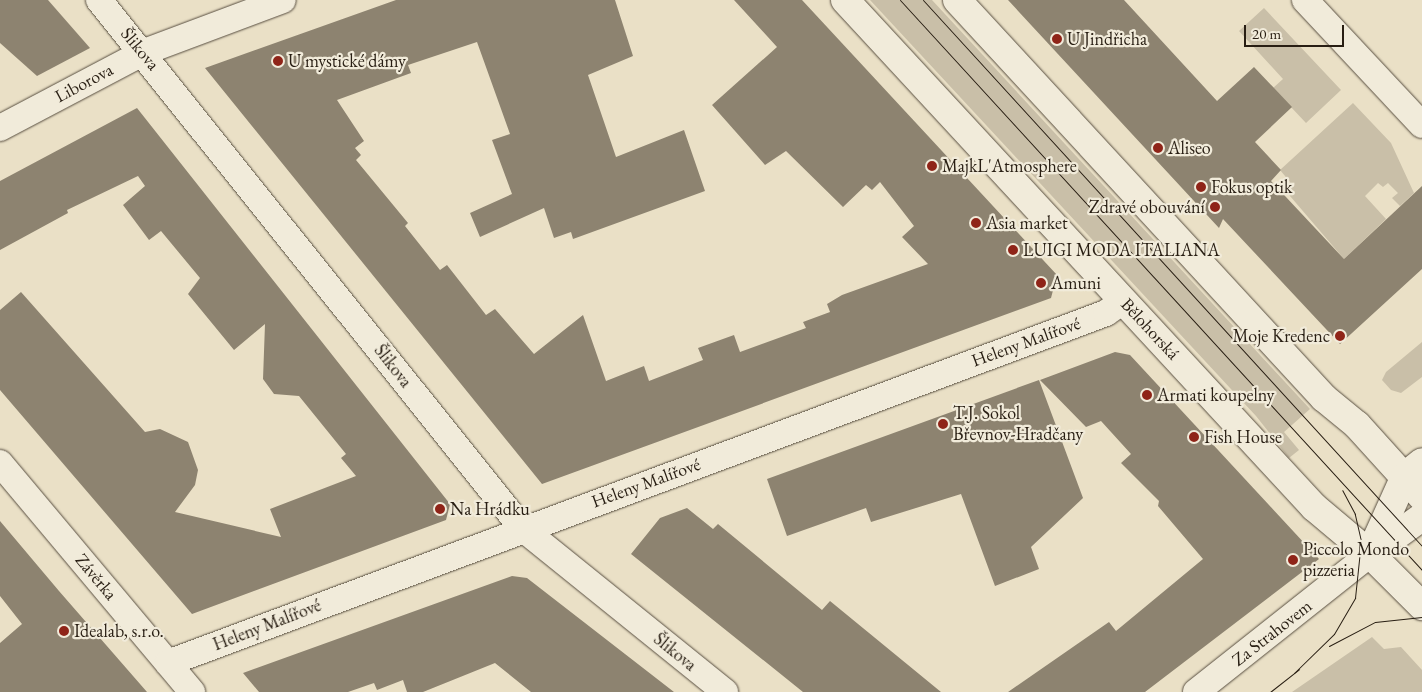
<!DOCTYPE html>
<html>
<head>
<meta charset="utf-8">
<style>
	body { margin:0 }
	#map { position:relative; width:1422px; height:692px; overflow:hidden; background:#eae0c6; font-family:"EB Garamond",serif }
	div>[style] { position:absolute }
	.green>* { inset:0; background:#c9bfa8 }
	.building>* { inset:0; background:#8d8370 }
	.roads { filter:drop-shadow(0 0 1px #584e40) drop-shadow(0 0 1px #584e40) }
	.minor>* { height:26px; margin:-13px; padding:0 13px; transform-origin:13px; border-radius:13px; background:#f1ebda }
	.tertiary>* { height:28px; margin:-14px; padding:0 14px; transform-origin:14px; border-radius:14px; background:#f1ebda }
	.secondary>* { height:28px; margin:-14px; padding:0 14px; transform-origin:14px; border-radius:14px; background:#f1ebda }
	.tram>* { height:1px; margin:-0.5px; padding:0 0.5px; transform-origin:0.5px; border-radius:0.5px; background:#281e13 }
	.dots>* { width:14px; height:14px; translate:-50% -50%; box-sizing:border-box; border:2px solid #f1ebda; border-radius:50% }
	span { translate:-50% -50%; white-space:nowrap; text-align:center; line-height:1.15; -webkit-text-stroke:4.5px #f1ebda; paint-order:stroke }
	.poi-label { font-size:18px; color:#281e13 }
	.left { translate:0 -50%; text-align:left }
	.right { translate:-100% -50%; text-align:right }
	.street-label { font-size:18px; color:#281e13 }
	.scale { position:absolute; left:1244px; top:25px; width:100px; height:22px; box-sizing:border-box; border:2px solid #281e13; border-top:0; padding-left:6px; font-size:15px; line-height:18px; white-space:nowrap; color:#281e13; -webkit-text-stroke:4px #f1ebda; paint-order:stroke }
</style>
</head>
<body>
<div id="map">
	<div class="green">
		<div style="clip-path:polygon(870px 0,932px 0,1310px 409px,1284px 432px,1299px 450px,1289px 458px,1256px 416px)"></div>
		<div style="clip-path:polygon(1264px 8px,1341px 90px,1306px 123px,1273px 88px,1283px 79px,1239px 31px)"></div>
		<div style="clip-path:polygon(1353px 103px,1391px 143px,1414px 193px,1400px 206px,1392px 198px,1398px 193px,1388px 183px,1383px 187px,1378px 183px,1365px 196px,1386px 219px,1344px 259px,1284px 189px,1290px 182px,1280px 170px)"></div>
		<div style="clip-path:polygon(1422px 342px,1422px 377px,1401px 393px,1391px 390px,1382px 380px,1386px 372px)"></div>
		<div style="clip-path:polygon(1372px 637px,1384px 649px,1401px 647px,1422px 670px,1422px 692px,1292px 692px)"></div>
	</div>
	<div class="building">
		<div style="clip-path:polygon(0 0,48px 0,90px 48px,37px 76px,0 43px)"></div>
		<div style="clip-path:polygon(396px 0,615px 0,633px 56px,588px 75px,616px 157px,684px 130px,705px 191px,573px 239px,571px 232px,554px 238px,544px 208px,480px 237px,470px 213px,512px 194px,492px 140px,510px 134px,477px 42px,408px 65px,411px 73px,337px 100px,364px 141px,355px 148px,361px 155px,356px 160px,408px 223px,405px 226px,440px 270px,447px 265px,486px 315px,495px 309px,534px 354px,583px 315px,606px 381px,644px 366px,649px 381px,703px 360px,698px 348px,734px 335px,740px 352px,806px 328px,803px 322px,830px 312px,827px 304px,842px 295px,928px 264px,902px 237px,914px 226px,880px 182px,872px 190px,866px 185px,843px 207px,786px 151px,765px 165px,712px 105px,777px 47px,734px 0,802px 0,1057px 275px,1051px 298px,542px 484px,205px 68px)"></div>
		<div style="clip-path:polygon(1008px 0,1124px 0,1217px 101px,1254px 67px,1292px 107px,1255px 142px,1281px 170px,1271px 181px,1344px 259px,1422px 186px,1422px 269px,1340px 344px,1223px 219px,1219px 228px)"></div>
		<div style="clip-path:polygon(137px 108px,450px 504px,446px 520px,192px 614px,0 390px,0 310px,21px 292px,145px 432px,160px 429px,188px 442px,198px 470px,195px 485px,175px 512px,281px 537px,270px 509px,356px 476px,341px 458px,346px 454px,299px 396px,274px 394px,263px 379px,265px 324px,234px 350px,188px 294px,200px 278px,161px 231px,149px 240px,123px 205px,145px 186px,138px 176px,67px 210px,68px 213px,0 250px,0 181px)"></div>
		<div style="clip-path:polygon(1115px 352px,1130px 355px,1319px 559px,1145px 692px,1008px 692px,1109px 622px,1116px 631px,1203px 559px,1158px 506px,1159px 501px,1121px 463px,1131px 454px,1101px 421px,1086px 427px,1040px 380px)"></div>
		<div style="clip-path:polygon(1039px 380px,1083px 498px,1031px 547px,1039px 569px,995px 586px,961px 494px,871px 522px,866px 508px,787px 536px,767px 479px)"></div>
		<div style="clip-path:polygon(687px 508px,713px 529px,718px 524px,822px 610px,830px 601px,941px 692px,803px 692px,631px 554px,660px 518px)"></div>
		<div style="clip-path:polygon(0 521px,59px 591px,147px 692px,0 692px,0 643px,22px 624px,0 596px)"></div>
		<div style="clip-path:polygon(512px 576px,527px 578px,674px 692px,531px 692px,495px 663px,423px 692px,407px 692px,403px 680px,377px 690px,374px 683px,348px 692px,259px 692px,243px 673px)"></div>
	</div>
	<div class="roads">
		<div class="minor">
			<div style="left:99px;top:0;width:677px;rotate:51.3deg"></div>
			<div style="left:522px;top:528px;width:261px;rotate:38.9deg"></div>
			<div style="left:1305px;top:0;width:171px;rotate:46.9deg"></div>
			<div style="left:0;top:128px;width:163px;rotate:-27.8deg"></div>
			<div style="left:144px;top:52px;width:148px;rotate:-20.5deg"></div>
			<div style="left:0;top:463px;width:299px;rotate:50deg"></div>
			<div style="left:168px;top:663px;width:1001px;rotate:-20.46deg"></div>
			<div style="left:1106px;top:313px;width:21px;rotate:-35deg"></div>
			<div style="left:1196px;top:692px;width:222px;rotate:-38.4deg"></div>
		</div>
		<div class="tertiary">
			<div style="left:845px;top:0;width:691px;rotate:47.23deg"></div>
			<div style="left:1314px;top:507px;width:73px;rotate:40deg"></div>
			<div style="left:957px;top:0;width:541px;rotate:47.32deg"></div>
			<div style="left:1324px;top:398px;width:43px;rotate:39.3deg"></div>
			<div style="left:1357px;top:425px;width:97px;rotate:47.9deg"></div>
		</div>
		<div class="secondary">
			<div style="left:1372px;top:553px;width:62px;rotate:-35.8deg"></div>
			<div style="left:1370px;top:554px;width:85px;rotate:-65.8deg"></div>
			<div style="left:1405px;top:476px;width:22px;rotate:-39deg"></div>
			<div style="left:1370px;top:554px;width:74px;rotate:45deg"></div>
		</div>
	</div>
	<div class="tram">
		<div style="left:900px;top:0;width:773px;rotate:47.52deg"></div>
		<div style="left:923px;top:0;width:740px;rotate:47.58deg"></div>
		<div style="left:1329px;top:646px;width:52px;rotate:-27.6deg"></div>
		<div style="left:1375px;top:622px;width:47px;rotate:-6.1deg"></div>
		<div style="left:1294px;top:673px;width:56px;rotate:-44.3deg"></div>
		<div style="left:1334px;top:634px;width:42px;rotate:-59.7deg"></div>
		<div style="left:1355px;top:598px;width:57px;rotate:-84deg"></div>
		<div style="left:1361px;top:541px;width:28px;rotate:-103deg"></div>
		<div style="left:1355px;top:514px;width:27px;rotate:-118deg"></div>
		<div style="left:1270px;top:692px;width:37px;rotate:-38deg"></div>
	</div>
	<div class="dots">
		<div style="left:1057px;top:39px;background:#8f2418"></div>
		<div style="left:278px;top:61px;background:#8f2418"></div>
		<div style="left:1158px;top:148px;background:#8f2418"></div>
		<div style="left:932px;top:166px;background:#8f2418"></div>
		<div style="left:1201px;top:187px;background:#8f2418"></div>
		<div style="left:1215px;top:207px;background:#8f2418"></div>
		<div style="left:976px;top:223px;background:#8f2418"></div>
		<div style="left:1013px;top:250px;background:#8f2418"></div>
		<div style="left:1041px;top:283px;background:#8f2418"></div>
		<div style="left:1340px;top:336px;background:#8f2418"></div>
		<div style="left:1147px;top:395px;background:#8f2418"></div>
		<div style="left:943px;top:424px;background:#8f2418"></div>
		<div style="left:1194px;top:437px;background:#8f2418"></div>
		<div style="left:440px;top:509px;background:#8f2418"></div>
		<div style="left:1293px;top:560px;background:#8f2418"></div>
		<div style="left:64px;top:631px;background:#8f2418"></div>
	</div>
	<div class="poi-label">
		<span class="left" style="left:1067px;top:39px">U Jindřicha</span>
		<span class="left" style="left:288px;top:61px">U mystické dámy</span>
		<span class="left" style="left:1168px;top:148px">Aliseo</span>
		<span class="left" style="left:942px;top:166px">MajkL'Atmosphere</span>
		<span class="left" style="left:1211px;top:187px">Fokus optik</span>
		<span class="right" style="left:1205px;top:207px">Zdravé obouvání</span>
		<span class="left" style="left:986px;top:223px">Asia market</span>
		<span class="left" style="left:1023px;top:250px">LUIGI MODA ITALIANA</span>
		<span class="left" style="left:1051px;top:283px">Amuni</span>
		<span class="right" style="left:1330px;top:336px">Moje Kredenc</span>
		<span class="left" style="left:1157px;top:395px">Armati koupelny</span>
		<span class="left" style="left:953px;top:424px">T.J. Sokol<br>Břevnov-Hradčany</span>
		<span class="left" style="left:1204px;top:437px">Fish House</span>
		<span class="left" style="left:450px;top:509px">Na Hrádku</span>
		<span class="left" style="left:1303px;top:560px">Piccolo Mondo<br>pizzeria</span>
		<span class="left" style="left:74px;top:631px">Idealab, s.r.o.</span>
	</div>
	<div class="street-label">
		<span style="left:140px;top:49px;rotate:50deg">Šlikova</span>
		<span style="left:84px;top:83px;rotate:-28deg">Liborova</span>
		<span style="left:1150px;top:329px;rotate:47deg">Bělohorská</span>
		<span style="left:1026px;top:342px;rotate:-20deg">Heleny Malířové</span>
		<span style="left:393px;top:366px;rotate:52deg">Šlikova</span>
		<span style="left:646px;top:483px;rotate:-20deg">Heleny Malířové</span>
		<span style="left:96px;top:577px;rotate:50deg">Závěrka</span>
		<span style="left:267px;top:625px;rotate:-21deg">Heleny Malířové</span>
		<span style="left:1272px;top:633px;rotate:-38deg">Za Strahovem</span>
		<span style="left:675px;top:652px;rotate:39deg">Šlikova</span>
	</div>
	<div class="scale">20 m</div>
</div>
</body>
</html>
